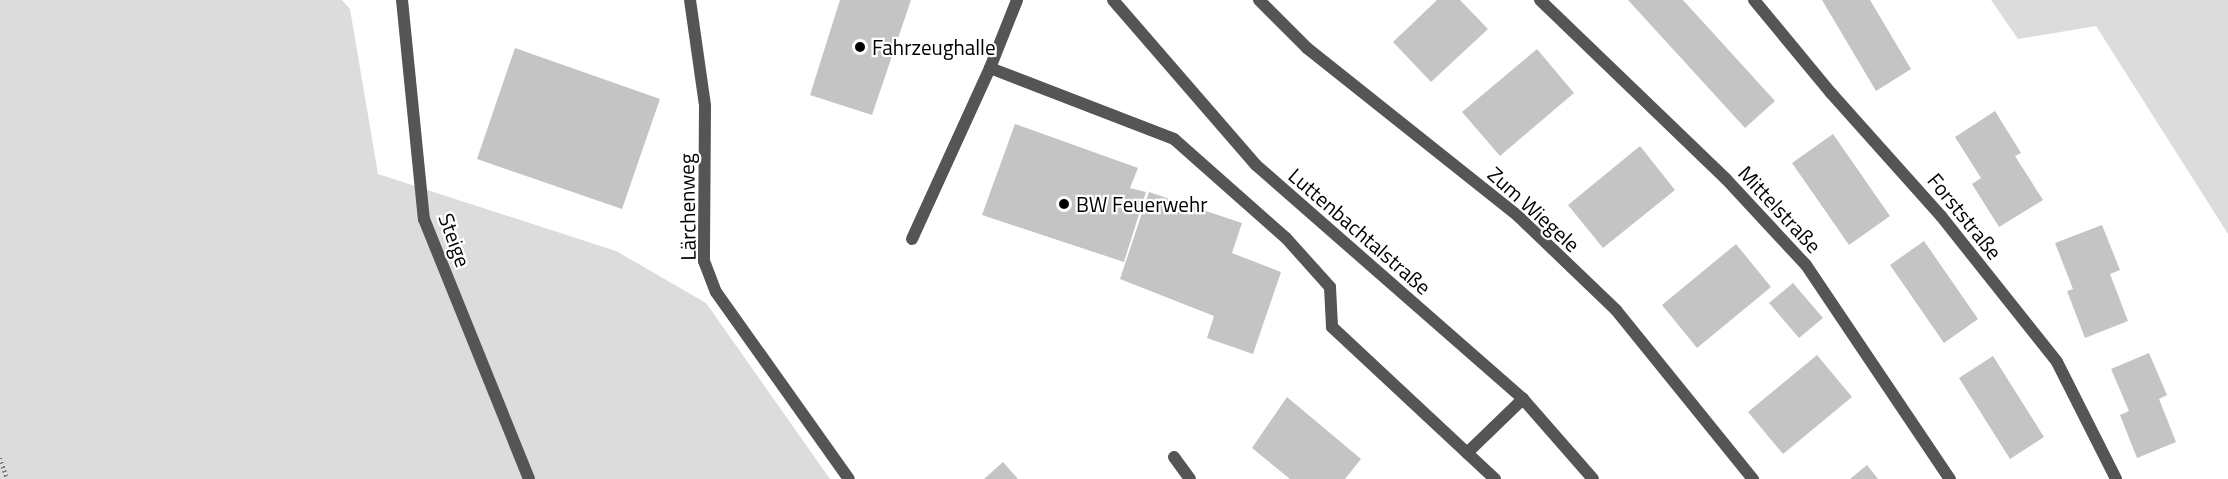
<!DOCTYPE html>
<html>
<head>
<meta charset="utf-8">
<style>
	body { margin:0 }
	#map { position:relative; width:2228px; height:479px; overflow:hidden; background:#fff; font-family:"Titillium Web",sans-serif }
	div>[style] { position:absolute }
	.green>* { inset:0; background:#dcdcdc }
	.building>* { inset:0; background:#c4c4c4 }
	.path>* { height:4px; margin-top:-2px; transform-origin:0; background:repeating-linear-gradient(90deg,#777 0 1.5px,transparent 0 4.5px) }
	.service>* { height:12px; margin:-6px; padding:0 6px; transform-origin:6px; border-radius:6px; background:#555 }
	.minor>* { height:12px; margin:-6px; padding:0 6px; transform-origin:6px; border-radius:6px; background:#555 }
	.tertiary>* { height:12px; margin:-6px; padding:0 6px; transform-origin:6px; border-radius:6px; background:#555 }
	.dots>* { width:16px; height:16px; translate:-50% -50%; box-sizing:border-box; border:3px solid #fff; border-radius:50% }
	span { translate:-50% -50%; white-space:nowrap; text-align:center; line-height:1.15; -webkit-text-stroke:4.5px #fff; paint-order:stroke }
	.poi-label { font-size:21px; color:#000 }
	.left { translate:0 -50%; text-align:left }
	.street-label { font-size:21px; color:#000 }
</style>
</head>
<body>
<div id="map">
	<div class="green">
		<div style="clip-path:polygon(0 0,342px 0,350px 9px,378px 174px,616px 251px,706px 303px,830px 479px,0 479px)"></div>
		<div style="clip-path:polygon(1991px 0,2228px 0,2228px 234px,2096px 26px,2018px 39px)"></div>
	</div>
	<div class="building">
		<div style="clip-path:polygon(840px 0,911px 0,872px 115px,810px 95px)"></div>
		<div style="clip-path:polygon(1437px 0,1460px 0,1488px 29px,1431px 82px,1393px 42px)"></div>
		<div style="clip-path:polygon(1628px 0,1683px 0,1775px 101px,1745px 128px)"></div>
		<div style="clip-path:polygon(1822px 0,1870px 0,1911px 69px,1876px 91px)"></div>
		<div style="clip-path:polygon(515px 48px,660px 99px,622px 209px,477px 159px)"></div>
		<div style="clip-path:polygon(1537px 49px,1574px 93px,1500px 156px,1462px 112px)"></div>
		<div style="clip-path:polygon(1995px 111px,2021px 153px,2015px 156px,2043px 200px,1999px 227px,1972px 184px,1981px 178px,1955px 137px)"></div>
		<div style="clip-path:polygon(1015px 124px,1138px 168px,1130px 188px,1146px 192px,1124px 262px,982px 215px)"></div>
		<div style="clip-path:polygon(1833px 134px,1890px 216px,1849px 245px,1792px 163px)"></div>
		<div style="clip-path:polygon(1640px 146px,1675px 190px,1603px 248px,1568px 205px)"></div>
		<div style="clip-path:polygon(1149px 192px,1242px 223px,1232px 253px,1281px 272px,1253px 354px,1207px 338px,1214px 316px,1120px 279px)"></div>
		<div style="clip-path:polygon(2102px 225px,2120px 270px,2110px 274px,2128px 321px,2085px 338px,2067px 291px,2073px 289px,2055px 243px)"></div>
		<div style="clip-path:polygon(1924px 241px,1978px 319px,1944px 343px,1890px 265px)"></div>
		<div style="clip-path:polygon(1736px 244px,1771px 287px,1697px 348px,1662px 305px)"></div>
		<div style="clip-path:polygon(1793px 283px,1823px 318px,1799px 338px,1769px 303px)"></div>
		<div style="clip-path:polygon(2149px 353px,2167px 395px,2159px 399px,2176px 442px,2137px 458px,2120px 415px,2129px 411px,2111px 369px)"></div>
		<div style="clip-path:polygon(1817px 355px,1852px 397px,1783px 454px,1748px 412px)"></div>
		<div style="clip-path:polygon(1993px 356px,2044px 437px,2010px 459px,1959px 378px)"></div>
		<div style="clip-path:polygon(1287px 397px,1361px 459px,1345px 479px,1290px 479px,1252px 448px)"></div>
		<div style="clip-path:polygon(1003px 462px,1018px 479px,984px 479px)"></div>
		<div style="clip-path:polygon(1867px 465px,1878px 479px,1850px 479px)"></div>
	</div>
	<div class="path">
		<div style="left:0;top:458px;width:22px;rotate:72deg"></div>
	</div>
	<div class="service">
		<div style="left:990px;top:68px;width:197px;rotate:21.1deg"></div>
		<div style="left:1174px;top:139px;width:149px;rotate:41.5deg"></div>
		<div style="left:1286px;top:238px;width:66px;rotate:48.1deg"></div>
		<div style="left:1330px;top:287px;width:40px;rotate:87.1deg"></div>
		<div style="left:1332px;top:327px;width:223px;rotate:43deg"></div>
		<div style="left:912px;top:239px;width:188px;rotate:-65.5deg"></div>
		<div style="left:990px;top:68px;width:73px;rotate:-68.3deg"></div>
		<div style="left:1467px;top:453px;width:78px;rotate:-44deg"></div>
		<div style="left:1174px;top:457px;width:27px;rotate:54deg"></div>
	</div>
	<div class="minor">
		<div style="left:690px;top:0;width:107px;rotate:81.9deg"></div>
		<div style="left:705px;top:106px;width:155px;rotate:90.4deg"></div>
		<div style="left:704px;top:261px;width:33px;rotate:69deg"></div>
		<div style="left:716px;top:292px;width:229px;rotate:54.6deg"></div>
		<div style="left:1259px;top:0;width:68px;rotate:45deg"></div>
		<div style="left:1307px;top:48px;width:270px;rotate:38.5deg"></div>
		<div style="left:1518px;top:216px;width:136px;rotate:43.8deg"></div>
		<div style="left:1616px;top:310px;width:218px;rotate:51deg"></div>
		<div style="left:1540px;top:0;width:258px;rotate:43.9deg"></div>
		<div style="left:1726px;top:179px;width:117px;rotate:47.1deg"></div>
		<div style="left:1806px;top:265px;width:258px;rotate:56.1deg"></div>
		<div style="left:1754px;top:0;width:121px;rotate:50.4deg"></div>
		<div style="left:1831px;top:93px;width:165px;rotate:48.2deg"></div>
		<div style="left:1941px;top:216px;width:186px;rotate:51.5deg"></div>
		<div style="left:2057px;top:362px;width:131px;rotate:63.2deg"></div>
	</div>
	<div class="tertiary">
		<div style="left:402px;top:0;width:220px;rotate:84.3deg"></div>
		<div style="left:424px;top:219px;width:280px;rotate:68deg"></div>
		<div style="left:1113px;top:0;width:218px;rotate:49.1deg"></div>
		<div style="left:1256px;top:165px;width:355px;rotate:41.2deg"></div>
		<div style="left:1523px;top:399px;width:106px;rotate:48.8deg"></div>
	</div>
	<div class="dots">
		<div style="left:860px;top:47px;background:#000"></div>
		<div style="left:1064px;top:204px;background:#000"></div>
	</div>
	<div class="poi-label">
		<span class="left" style="left:872px;top:47px">Fahrzeughalle</span>
		<span class="left" style="left:1076px;top:204px">BW Feuerwehr</span>
	</div>
	<div class="street-label">
		<span style="left:687px;top:207px;rotate:-91deg">Lärchenweg</span>
		<span style="left:1534px;top:209px;rotate:42deg">Zum Wiegele</span>
		<span style="left:1780px;top:209px;rotate:47deg">Mittelstraße</span>
		<span style="left:1965px;top:216px;rotate:51deg">Forststraße</span>
		<span style="left:1360px;top:231px;rotate:41deg">Luttenbachtalstraße</span>
		<span style="left:455px;top:240px;rotate:70deg">Steige</span>
	</div>
</div>
</body>
</html>
